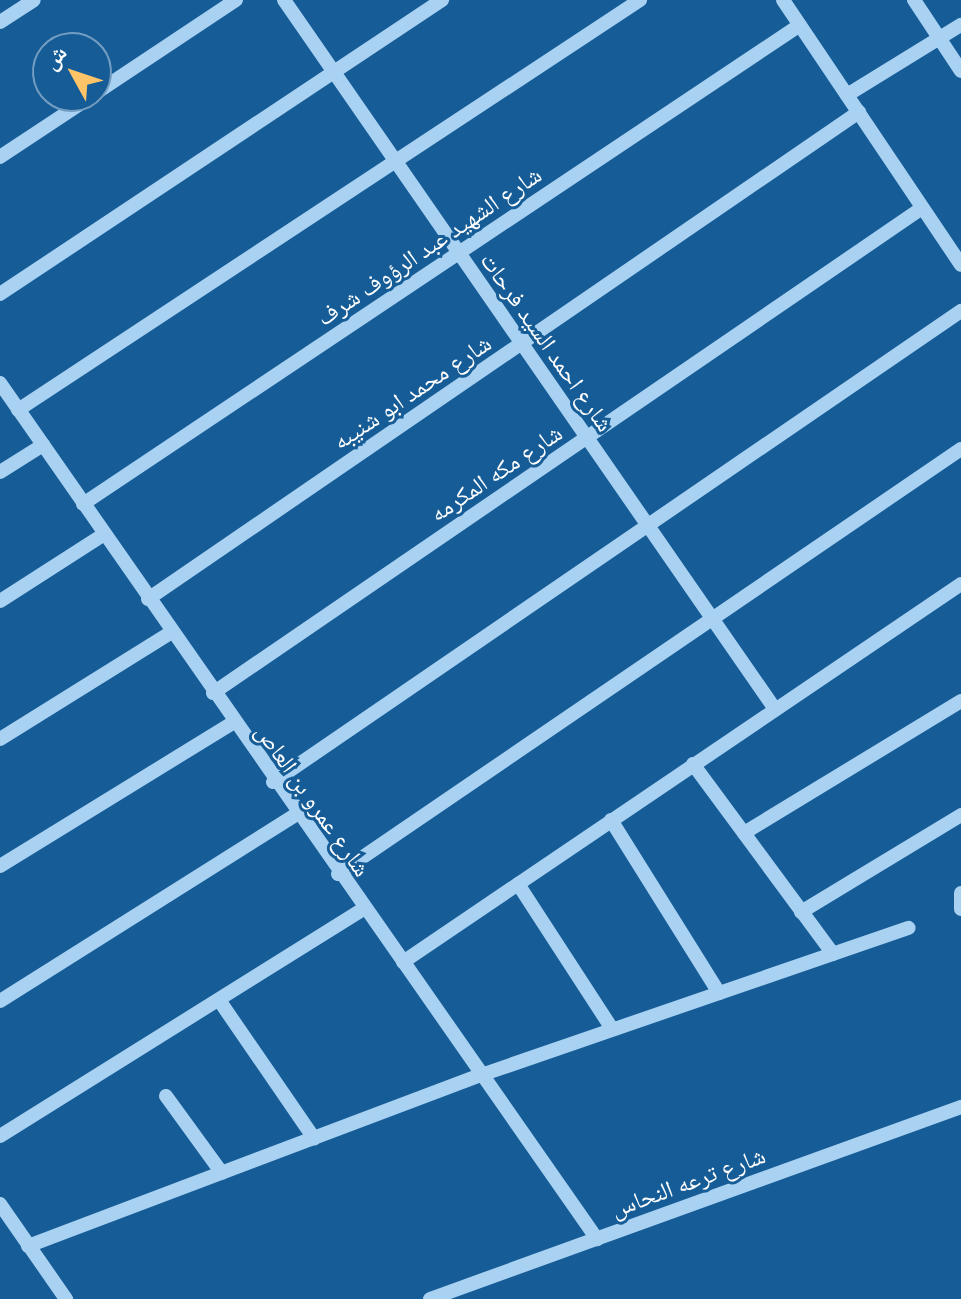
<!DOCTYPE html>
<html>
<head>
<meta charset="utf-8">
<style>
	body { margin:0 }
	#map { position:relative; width:961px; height:1299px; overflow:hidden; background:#165c97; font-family:Figtree,"Noto Naskh Arabic",sans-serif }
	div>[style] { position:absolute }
	.minor>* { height:14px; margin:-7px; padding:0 7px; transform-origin:7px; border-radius:7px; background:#a8d1f2 }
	span { translate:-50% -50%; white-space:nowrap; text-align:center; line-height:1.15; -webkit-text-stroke:6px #165c97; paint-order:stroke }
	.street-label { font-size:24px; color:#fff }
	.north { position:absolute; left:32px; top:32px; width:80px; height:80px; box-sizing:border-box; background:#165c97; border:2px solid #739dc1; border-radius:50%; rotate:310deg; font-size:22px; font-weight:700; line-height:32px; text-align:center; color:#fff }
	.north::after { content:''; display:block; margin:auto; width:28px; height:36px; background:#ffc368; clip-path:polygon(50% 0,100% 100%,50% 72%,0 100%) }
</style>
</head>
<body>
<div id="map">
	<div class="minor">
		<div style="left:284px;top:0;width:862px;rotate:55.3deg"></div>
		<div style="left:783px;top:0;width:319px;rotate:56.1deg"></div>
		<div style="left:914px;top:0;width:85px;rotate:56.5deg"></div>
		<div style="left:0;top:22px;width:40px;rotate:-32.9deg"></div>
		<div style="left:96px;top:93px;width:168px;rotate:-33.6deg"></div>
		<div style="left:847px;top:95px;width:134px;rotate:-31.6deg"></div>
		<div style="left:0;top:157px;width:110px;rotate:-33.5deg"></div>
		<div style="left:0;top:294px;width:531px;rotate:-33.63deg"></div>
		<div style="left:0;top:383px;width:1044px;rotate:55.11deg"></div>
		<div style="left:18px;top:410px;width:745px;rotate:-33.39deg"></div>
		<div style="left:0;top:472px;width:51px;rotate:-32.1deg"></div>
		<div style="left:83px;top:504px;width:862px;rotate:-33.75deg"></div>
		<div style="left:148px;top:599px;width:862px;rotate:-34.41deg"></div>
		<div style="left:0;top:601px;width:122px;rotate:-32.7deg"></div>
		<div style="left:213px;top:693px;width:859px;rotate:-34.37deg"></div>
		<div style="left:0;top:739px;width:200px;rotate:-31.9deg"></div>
		<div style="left:693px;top:764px;width:236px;rotate:53.6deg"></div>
		<div style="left:273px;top:782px;width:834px;rotate:-34.4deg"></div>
		<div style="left:611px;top:820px;width:204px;rotate:58deg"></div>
		<div style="left:744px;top:833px;width:254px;rotate:-31.3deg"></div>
		<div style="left:0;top:866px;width:273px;rotate:-31.6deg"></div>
		<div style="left:338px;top:874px;width:754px;rotate:-34.3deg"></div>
		<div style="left:518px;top:884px;width:173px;rotate:57deg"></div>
		<div style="left:961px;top:893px;width:16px;rotate:90deg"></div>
		<div style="left:801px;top:912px;width:187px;rotate:-31.2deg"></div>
		<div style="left:403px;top:962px;width:674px;rotate:-34.11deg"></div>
		<div style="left:219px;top:1000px;width:168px;rotate:55.5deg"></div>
		<div style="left:0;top:1001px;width:349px;rotate:-32.2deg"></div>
		<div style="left:166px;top:1096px;width:95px;rotate:54deg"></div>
		<div style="left:0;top:1136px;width:428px;rotate:-32deg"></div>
		<div style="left:0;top:1204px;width:116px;rotate:55.2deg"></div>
		<div style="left:28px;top:1246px;width:487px;rotate:-20.7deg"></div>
		<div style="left:484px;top:1074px;width:449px;rotate:-19deg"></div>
		<div style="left:430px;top:1299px;width:565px;rotate:-19.88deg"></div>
	</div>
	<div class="street-label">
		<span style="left:429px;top:246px;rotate:-34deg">شارع الشهيد عبد الرؤوف شرف</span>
		<span style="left:547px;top:342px;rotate:55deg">شارع احمد السيد فرحات</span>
		<span style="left:412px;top:392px;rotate:-34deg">شارع محمد ابو شنيبه</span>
		<span style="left:496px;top:473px;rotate:-34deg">شارع مكه المكرمه</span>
		<span style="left:313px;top:800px;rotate:55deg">شارع عمرو بن العاص</span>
		<span style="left:688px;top:1182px;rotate:-20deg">شارع ترعه النحاس</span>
	</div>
	<div class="north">ش</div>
</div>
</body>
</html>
